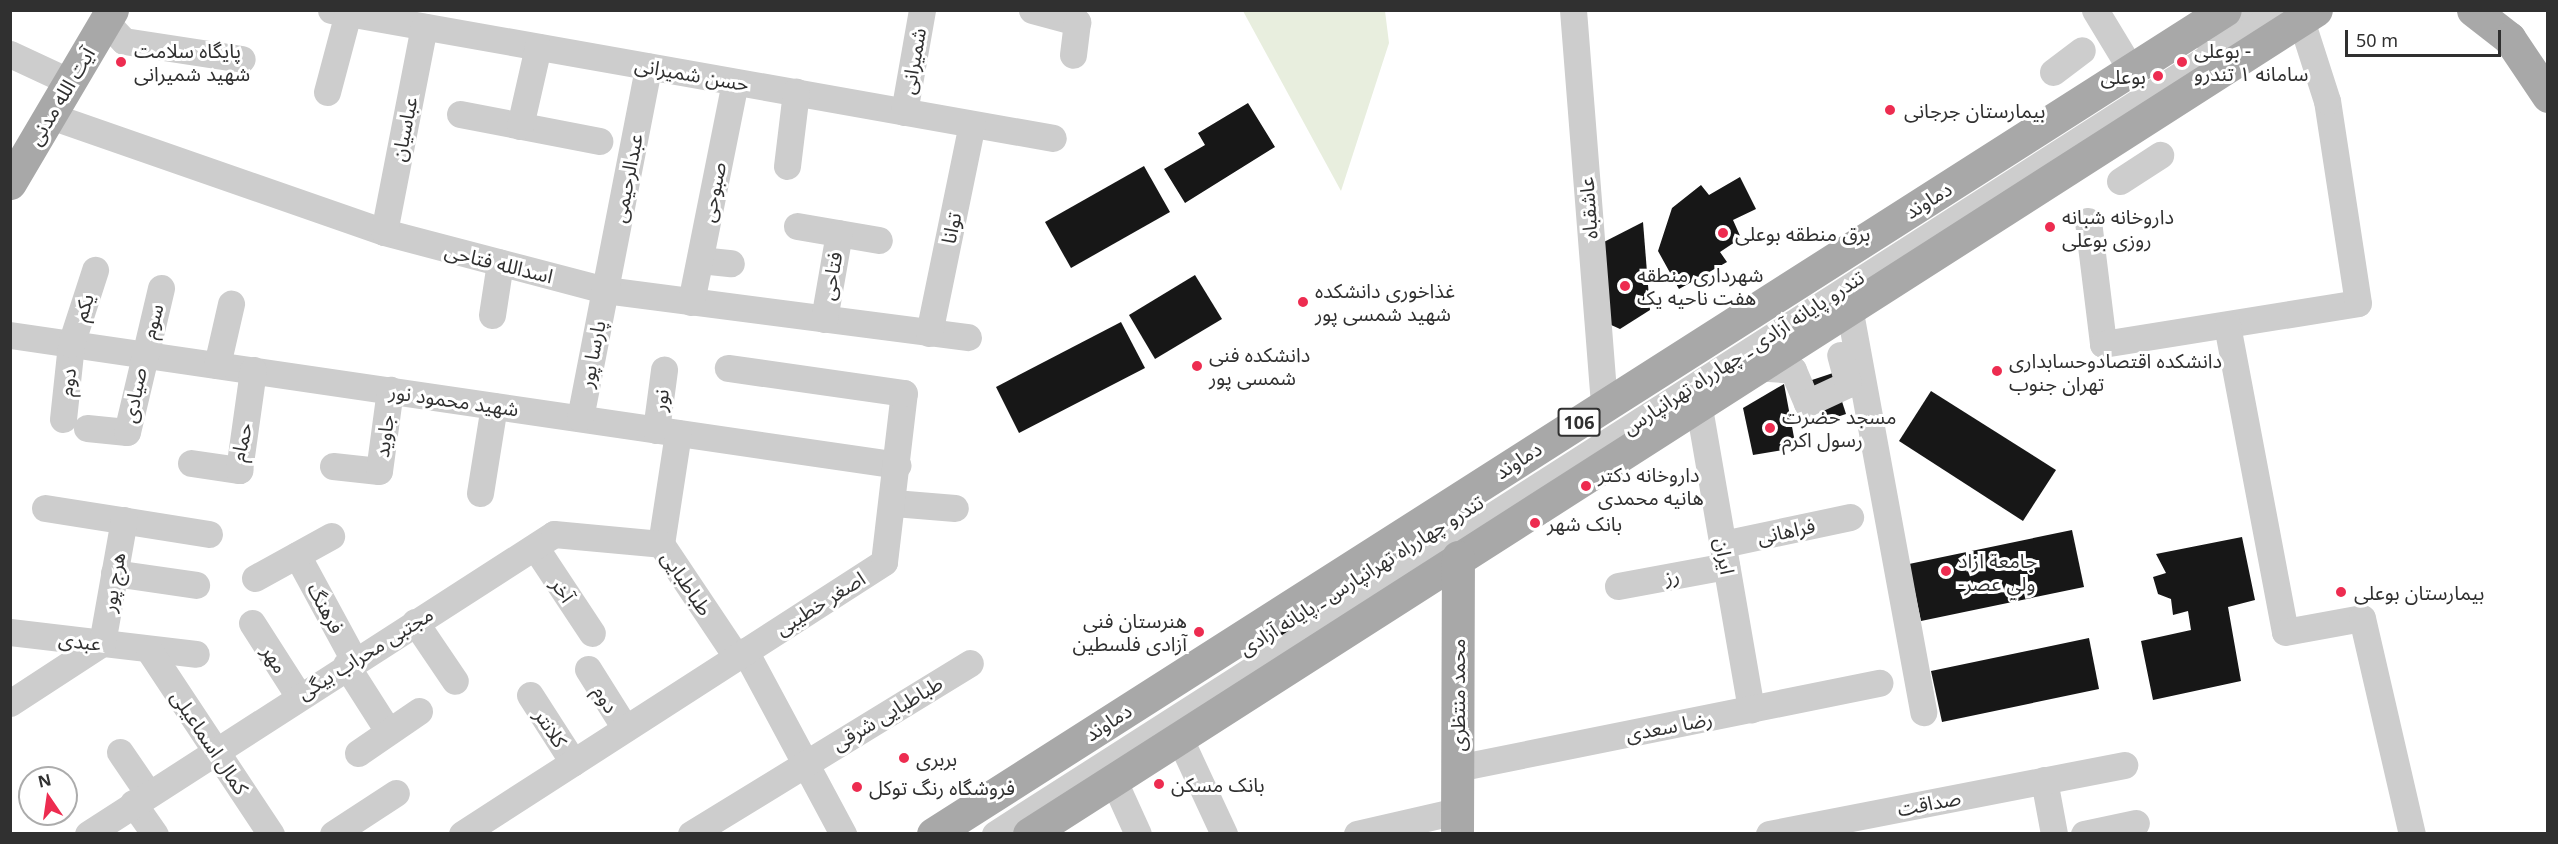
<!DOCTYPE html>
<html>
<head>
<meta charset="utf-8">
<style>
	body { margin:0 }
	#map { position:relative; width:2558px; height:844px; overflow:hidden; background:#fff; font-family:"Noto Sans","Noto Sans Arabic",sans-serif }
	div>[style] { position:absolute }
	.green>* { inset:0; background:#e8eede }
	.building>* { inset:0; background:#171717 }
	.minor>* { height:27px; margin:-13.5px; padding:0 13.5px; transform-origin:13.5px; border-radius:13.5px; background:#cdcdcd }
	.major>* { height:33px; margin:-16.5px; padding:0 16.5px; transform-origin:16.5px; border-radius:16.5px; background:#a8a8a8 }
	.dots>* { width:16px; height:16px; translate:-50% -50%; box-sizing:border-box; border:3px solid #fff; border-radius:50% }
	span { translate:-50% -50%; white-space:nowrap; text-align:center; line-height:1.15; -webkit-text-stroke:6px #fff; paint-order:stroke }
	.shield-label span { padding:2px 4px; background:#fff; border:2px solid; border-radius:4px; -webkit-text-stroke-width:0 }
	.shield-label { font-size:18px; color:#303030; font-weight:700 }
	.poi-label { font-size:20px; color:#303030 }
	.left { translate:0 -50%; text-align:left }
	.right { translate:-100% -50%; text-align:right }
	.street-label { font-size:20px; color:#303030 }
	.frame { position:absolute; inset:0; border:12px solid #303030; pointer-events:none }
	.north { position:absolute; left:18px; top:766px; width:60px; height:60px; box-sizing:border-box; background:#fff; border:2px solid #acacac; border-radius:50%; rotate:347deg; font-size:16px; font-weight:700; line-height:24px; text-align:center; color:#303030 }
	.north::after { content:''; display:block; margin:auto; width:21px; height:27px; background:#ed2c50; clip-path:polygon(50% 0,100% 100%,50% 72%,0 100%) }
	.scale { position:absolute; left:2345px; top:30px; width:156px; height:27px; box-sizing:border-box; border:3px solid #303030; border-top:0; padding-left:8px; font-size:18px; line-height:21px; white-space:nowrap; color:#303030; -webkit-text-stroke:4px #fff; paint-order:stroke }
</style>
</head>
<body>
<div id="map">
	<div class="green">
		<div style="clip-path:polygon(1243px 11px,1385px 11px,1389px 43px,1341px 191px)"></div>
	</div>
	<div class="building">
		<div style="clip-path:polygon(1248px 103px,1275px 147px,1185px 203px,1164px 169px,1205px 145px,1198px 133px)"></div>
		<div style="clip-path:polygon(1144px 166px,1170px 212px,1071px 268px,1045px 222px)"></div>
		<div style="clip-path:polygon(1740px 177px,1756px 209px,1733px 220px,1741px 238px,1720px 252px,1727px 262px,1679px 289px,1658px 251px,1672px 208px,1701px 185px,1709px 195px)"></div>
		<div style="clip-path:polygon(1643px 222px,1650px 310px,1620px 329px,1609px 324px,1598px 245px)"></div>
		<div style="clip-path:polygon(1195px 275px,1222px 319px,1155px 359px,1129px 315px)"></div>
		<div style="clip-path:polygon(1121px 322px,1145px 368px,1019px 433px,996px 387px)"></div>
		<div style="clip-path:polygon(1833px 373px,1846px 414px,1825px 421px,1812px 380px)"></div>
		<div style="clip-path:polygon(1784px 384px,1796px 448px,1753px 455px,1743px 408px)"></div>
		<div style="clip-path:polygon(1931px 391px,2056px 470px,2023px 521px,1899px 441px)"></div>
		<div style="clip-path:polygon(2072px 530px,2084px 587px,1921px 621px,1909px 564px)"></div>
		<div style="clip-path:polygon(2242px 537px,2255px 600px,2228px 607px,2241px 681px,2153px 700px,2141px 641px,2191px 630px,2188px 611px,2173px 615px,2171px 599px,2158px 594px,2153px 577px,2166px 573px,2156px 554px)"></div>
		<div style="clip-path:polygon(1345px 586px,1349px 594px,1259px 654px,1252px 645px)"></div>
		<div style="clip-path:polygon(2089px 638px,2099px 689px,1942px 722px,1931px 671px)"></div>
	</div>
	<div class="minor">
		<div style="left:331px;top:10px;width:733px;rotate:10.05deg"></div>
		<div style="left:1032px;top:10px;width:47px;rotate:14.9deg"></div>
		<div style="left:1077px;top:22px;width:33px;rotate:97deg"></div>
		<div style="left:1573px;top:10px;width:397px;rotate:85.5deg"></div>
		<div style="left:2095px;top:10px;width:71px;rotate:58.8deg"></div>
		<div style="left:106px;top:22px;width:26px;rotate:47deg"></div>
		<div style="left:124px;top:41px;width:119px;rotate:8.7deg"></div>
		<div style="left:2207px;top:39px;width:54px;rotate:-32.8deg"></div>
		<div style="left:10px;top:54px;width:64px;rotate:25deg"></div>
		<div style="left:2053px;top:72px;width:36px;rotate:-37deg"></div>
		<div style="left:327px;top:92px;width:82px;rotate:-75.1deg"></div>
		<div style="left:904px;top:112px;width:104px;rotate:-80deg"></div>
		<div style="left:460px;top:114px;width:142px;rotate:11deg"></div>
		<div style="left:48px;top:115px;width:356px;rotate:19.2deg"></div>
		<div style="left:384px;top:232px;width:228px;rotate:14.7deg"></div>
		<div style="left:605px;top:290px;width:366px;rotate:7.4deg"></div>
		<div style="left:520px;top:126px;width:81px;rotate:-77.2deg"></div>
		<div style="left:787px;top:166px;width:75px;rotate:-83.1deg"></div>
		<div style="left:2120px;top:181px;width:48px;rotate:-33deg"></div>
		<div style="left:2088px;top:221px;width:124px;rotate:83deg"></div>
		<div style="left:2103px;top:344px;width:258px;rotate:-9.1deg"></div>
		<div style="left:2358px;top:303px;width:204px;rotate:-98.7deg"></div>
		<div style="left:2327px;top:101px;width:85px;rotate:-107.8deg"></div>
		<div style="left:797px;top:226px;width:83px;rotate:9.7deg"></div>
		<div style="left:384px;top:232px;width:209px;rotate:-79deg"></div>
		<div style="left:700px;top:260px;width:31px;rotate:6deg"></div>
		<div style="left:691px;top:302px;width:224px;rotate:-78.7deg"></div>
		<div style="left:1849px;top:307px;width:412px;rotate:79.6deg"></div>
		<div style="left:492px;top:315px;width:53px;rotate:-81.3deg"></div>
		<div style="left:824px;top:319px;width:87px;rotate:-80.1deg"></div>
		<div style="left:2227px;top:325px;width:312px;rotate:79.3deg"></div>
		<div style="left:2285px;top:632px;width:78px;rotate:-10.3deg"></div>
		<div style="left:2362px;top:618px;width:222px;rotate:77deg"></div>
		<div style="left:929px;top:333px;width:213px;rotate:-78.4deg"></div>
		<div style="left:10px;top:335px;width:897px;rotate:8.33deg"></div>
		<div style="left:217px;top:365px;width:63px;rotate:-77.1deg"></div>
		<div style="left:1754px;top:367px;width:39px;rotate:4deg"></div>
		<div style="left:1793px;top:370px;width:36px;rotate:67deg"></div>
		<div style="left:1807px;top:403px;width:45px;rotate:-24.9deg"></div>
		<div style="left:1848px;top:384px;width:30px;rotate:-105deg"></div>
		<div style="left:1698px;top:402px;width:312px;rotate:80.2deg"></div>
		<div style="left:580px;top:418px;width:358px;rotate:-79deg"></div>
		<div style="left:63px;top:419px;width:75px;rotate:-83.9deg"></div>
		<div style="left:71px;top:344px;width:78px;rotate:-72deg"></div>
		<div style="left:87px;top:428px;width:40px;rotate:5.7deg"></div>
		<div style="left:127px;top:432px;width:148px;rotate:-76.7deg"></div>
		<div style="left:656px;top:430px;width:61px;rotate:-82.4deg"></div>
		<div style="left:678px;top:433px;width:112px;rotate:98.7deg"></div>
		<div style="left:661px;top:544px;width:135px;rotate:56.2deg"></div>
		<div style="left:191px;top:463px;width:49px;rotate:8.3deg"></div>
		<div style="left:239px;top:470px;width:101px;rotate:-82deg"></div>
		<div style="left:333px;top:466px;width:46px;rotate:6.2deg"></div>
		<div style="left:379px;top:471px;width:82px;rotate:-82.3deg"></div>
		<div style="left:480px;top:493px;width:88px;rotate:-80.9deg"></div>
		<div style="left:894px;top:503px;width:61px;rotate:4.7deg"></div>
		<div style="left:45px;top:508px;width:166px;rotate:9deg"></div>
		<div style="left:1723px;top:544px;width:130px;rotate:-12deg"></div>
		<div style="left:535px;top:547px;width:103px;rotate:56.5deg"></div>
		<div style="left:297px;top:555px;width:119px;rotate:61.5deg"></div>
		<div style="left:114px;top:573px;width:83px;rotate:8.3deg"></div>
		<div style="left:255px;top:578px;width:87px;rotate:-28.9deg"></div>
		<div style="left:1618px;top:586px;width:110px;rotate:-10.5deg"></div>
		<div style="left:415px;top:622px;width:71px;rotate:55.9deg"></div>
		<div style="left:252px;top:623px;width:85px;rotate:57.4deg"></div>
		<div style="left:10px;top:632px;width:187px;rotate:6.7deg"></div>
		<div style="left:149px;top:650px;width:221px;rotate:56.5deg"></div>
		<div style="left:745px;top:651px;width:208px;rotate:61.8deg"></div>
		<div style="left:346px;top:665px;width:78px;rotate:57.5deg"></div>
		<div style="left:588px;top:669px;width:70px;rotate:57.9deg"></div>
		<div style="left:530px;top:695px;width:80px;rotate:57.3deg"></div>
		<div style="left:10px;top:703px;width:110px;rotate:-33.1deg"></div>
		<div style="left:102px;top:643px;width:125px;rotate:-79.9deg"></div>
		<div style="left:1179px;top:737px;width:107px;rotate:65.1deg"></div>
		<div style="left:120px;top:752px;width:50px;rotate:55.7deg"></div>
		<div style="left:358px;top:753px;width:74px;rotate:-34.5deg"></div>
		<div style="left:1457px;top:768px;width:431px;rotate:-11.4deg"></div>
		<div style="left:1113px;top:779px;width:60px;rotate:65.6deg"></div>
		<div style="left:2044px;top:780px;width:55px;rotate:79.5deg"></div>
		<div style="left:133px;top:803px;width:38px;rotate:55deg"></div>
		<div style="left:88px;top:834px;width:554px;rotate:-32.77deg"></div>
		<div style="left:554px;top:534px;width:107px;rotate:5.3deg"></div>
		<div style="left:333px;top:834px;width:75px;rotate:-33.1deg"></div>
		<div style="left:462px;top:834px;width:502px;rotate:-32.8deg"></div>
		<div style="left:884px;top:562px;width:170px;rotate:-83.3deg"></div>
		<div style="left:904px;top:393px;width:178px;rotate:-171.9deg"></div>
		<div style="left:691px;top:834px;width:327px;rotate:-31.5deg"></div>
		<div style="left:995px;top:834px;width:1528px;rotate:-32.63deg"></div>
		<div style="left:1357px;top:834px;width:103px;rotate:-13deg"></div>
		<div style="left:1769px;top:834px;width:362px;rotate:-11deg"></div>
		<div style="left:2084px;top:834px;width:53px;rotate:-11.9deg"></div>
	</div>
	<div class="major">
		<div style="left:2473px;top:10px;width:46px;rotate:37.9deg"></div>
		<div style="left:2509px;top:38px;width:70px;rotate:56.1deg"></div>
		<div style="left:10px;top:183px;width:201px;rotate:-59.5deg"></div>
		<div style="left:933px;top:834px;width:1532px;rotate:-32.53deg"></div>
		<div style="left:1029px;top:834px;width:1528px;rotate:-32.63deg"></div>
		<div style="left:1457px;top:834px;width:277px;rotate:-89.8deg"></div>
	</div>
	<div class="dots">
		<div style="left:121px;top:62px;background:#ed2c50"></div>
		<div style="left:2182px;top:62px;background:#ed2c50"></div>
		<div style="left:2158px;top:76px;background:#ed2c50"></div>
		<div style="left:1890px;top:110px;background:#ed2c50"></div>
		<div style="left:2050px;top:227px;background:#ed2c50"></div>
		<div style="left:1723px;top:233px;background:#ed2c50"></div>
		<div style="left:1625px;top:286px;background:#ed2c50"></div>
		<div style="left:1303px;top:302px;background:#ed2c50"></div>
		<div style="left:1197px;top:366px;background:#ed2c50"></div>
		<div style="left:1997px;top:371px;background:#ed2c50"></div>
		<div style="left:1770px;top:428px;background:#ed2c50"></div>
		<div style="left:1586px;top:486px;background:#ed2c50"></div>
		<div style="left:1535px;top:523px;background:#ed2c50"></div>
		<div style="left:1946px;top:571px;background:#ed2c50"></div>
		<div style="left:2341px;top:592px;background:#ed2c50"></div>
		<div style="left:1199px;top:632px;background:#ed2c50"></div>
		<div style="left:904px;top:758px;background:#ed2c50"></div>
		<div style="left:1159px;top:784px;background:#ed2c50"></div>
		<div style="left:857px;top:787px;background:#ed2c50"></div>
	</div>
	<div class="shield-label">
		<span style="left:1579px;top:422px">106</span>
	</div>
	<div class="poi-label">
		<span class="left" style="left:134px;top:62px">پایگاه سلامت<br>شهید شمیرانی</span>
		<span class="left" style="left:2194px;top:62px">بوعلی -<br>سامانه ۱ تندرو</span>
		<span class="right" style="left:2146px;top:76px">بوعلی</span>
		<span class="left" style="left:1904px;top:110px">بیمارستان جرجانی</span>
		<span class="left" style="left:2062px;top:228px">داروخانه شبانه<br>روزی بوعلی</span>
		<span class="left" style="left:1735px;top:233px">برق منطقه بوعلی</span>
		<span class="left" style="left:1637px;top:286px">شهرداری منطقه<br>هفت ناحیه یک</span>
		<span class="left" style="left:1315px;top:302px">غذاخوری دانشکده<br>شهید شمسی پور</span>
		<span class="left" style="left:1209px;top:366px">دانشکده فنی<br>شمسی پور</span>
		<span class="left" style="left:2009px;top:372px">دانشکده اقتصادوحسابداری<br>تهران جنوب</span>
		<span class="left" style="left:1782px;top:428px">مسجد حضرت<br>رسول اکرم</span>
		<span class="left" style="left:1598px;top:486px">داروخانه دکتر<br>هانیه محمدی</span>
		<span class="left" style="left:1547px;top:523px">بانک شهر</span>
		<span class="left" style="left:1958px;top:572px">جامعة ازاد<br>-ولي عصر</span>
		<span class="left" style="left:2354px;top:592px">بیمارستان بوعلی</span>
		<span class="right" style="left:1187px;top:632px">هنرستان فنی<br>آزادی فلسطین</span>
		<span class="left" style="left:916px;top:758px">بربری</span>
		<span class="left" style="left:1171px;top:784px">بانک مسکن</span>
		<span class="left" style="left:869px;top:787px">فروشگاه رنگ توکل</span>
	</div>
	<div class="street-label">
		<span style="left:913px;top:61px;rotate:-80deg">شمیرانی</span>
		<span style="left:692px;top:74px;rotate:10deg">حسن شمیرانی</span>
		<span style="left:61px;top:96px;rotate:-59deg">آیت الله مدنی</span>
		<span style="left:404px;top:129px;rotate:-79deg">عباسیان</span>
		<span style="left:627px;top:178px;rotate:-79deg">عبدالرحیمی</span>
		<span style="left:713px;top:192px;rotate:-79deg">صبوحی</span>
		<span style="left:1928px;top:200px;rotate:-32deg">دماوند</span>
		<span style="left:1588px;top:208px;rotate:-94deg">عاشقباه</span>
		<span style="left:951px;top:228px;rotate:-78deg">توانا</span>
		<span style="left:499px;top:263px;rotate:14deg">اسدالله فتاحی</span>
		<span style="left:831px;top:276px;rotate:-80deg">فتاحی</span>
		<span style="left:83px;top:307px;rotate:-72deg">یکم</span>
		<span style="left:152px;top:321px;rotate:-75deg">سوم</span>
		<span style="left:1743px;top:352px;rotate:-33deg">تندرو پایانه آزادی ـ چهارراه تهرانپارس</span>
		<span style="left:592px;top:354px;rotate:-79deg">پارسا پور</span>
		<span style="left:67px;top:382px;rotate:-83deg">دوم</span>
		<span style="left:134px;top:395px;rotate:-79deg">صیادی</span>
		<span style="left:454px;top:400px;rotate:8deg">شهید محمود نور</span>
		<span style="left:660px;top:400px;rotate:-82deg">نور</span>
		<span style="left:384px;top:436px;rotate:-83deg">جاوید</span>
		<span style="left:241px;top:442px;rotate:-78deg">حمام</span>
		<span style="left:1518px;top:460px;rotate:-33deg">دماوند</span>
		<span style="left:1786px;top:531px;rotate:-12deg">فراهانی</span>
		<span style="left:1725px;top:556px;rotate:80deg">ایران</span>
		<span style="left:1361px;top:575px;rotate:-32deg">تندرو چهارراه تهرانپارس ـ پایانه آزادی</span>
		<span style="left:1672px;top:576px;rotate:-10deg">رز</span>
		<span style="left:113px;top:582px;rotate:-80deg">هرج پور</span>
		<span style="left:687px;top:583px;rotate:56deg">طباطبایی</span>
		<span style="left:563px;top:590px;rotate:56deg">آخر</span>
		<span style="left:820px;top:603px;rotate:-32deg">اصغر خطیبی</span>
		<span style="left:326px;top:608px;rotate:62deg">فرهنگ</span>
		<span style="left:80px;top:641px;rotate:7deg">عبدی</span>
		<span style="left:365px;top:653px;rotate:-32deg">مجتبی محراب بیگی</span>
		<span style="left:275px;top:659px;rotate:57deg">مهر</span>
		<span style="left:1457px;top:695px;rotate:-90deg">محمد منتظری</span>
		<span style="left:606px;top:699px;rotate:58deg">دوم</span>
		<span style="left:887px;top:713px;rotate:-31deg">طباطبایی شرقی</span>
		<span style="left:1108px;top:722px;rotate:-33deg">دماوند</span>
		<span style="left:1669px;top:726px;rotate:-11deg">رضا سعدی</span>
		<span style="left:551px;top:728px;rotate:57deg">کلانتر</span>
		<span style="left:210px;top:742px;rotate:56deg">کمال اسماعیلی</span>
		<span style="left:1929px;top:803px;rotate:-11deg">صداقت</span>
	</div>
	<div class="frame"></div>
	<div class="north">N</div>
	<div class="scale">50 m</div>
</div>
</body>
</html>
